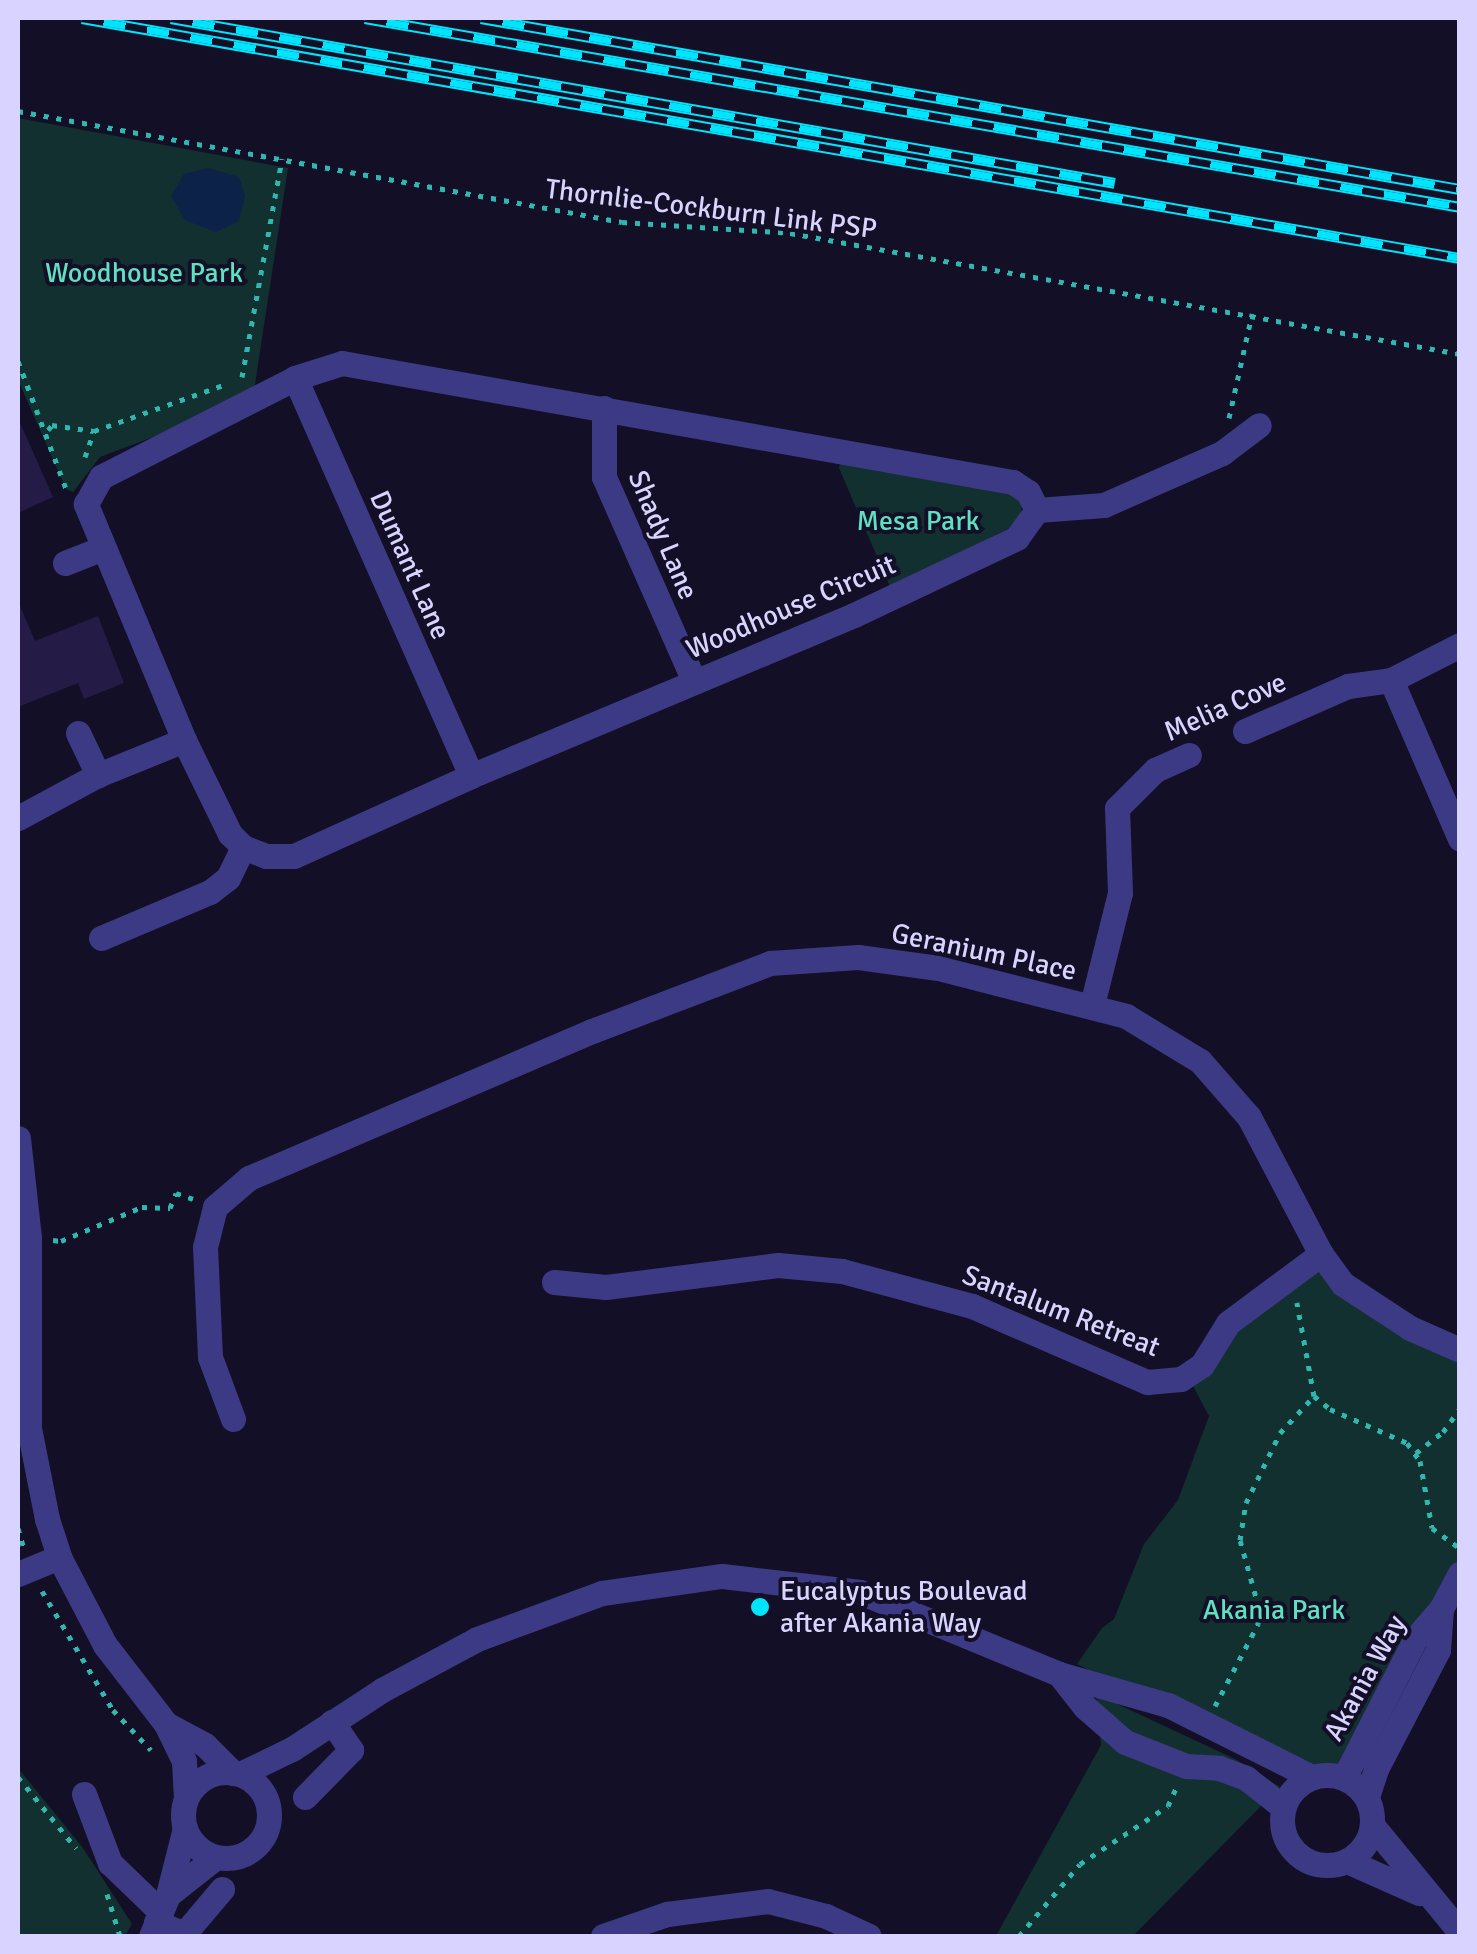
<!DOCTYPE html>
<html>
<head>
<meta charset="utf-8">
<style>
	body { margin:0 }
	#map { position:relative; width:1477px; height:1954px; overflow:hidden; background:#130f26; font-family:Signika,sans-serif }
	div>[style] { position:absolute }
	.green>* { inset:0; background:#12302f }
	.water>* { inset:0; background:#0c2248 }
	.building>* { inset:0; background:#241b47 }
	.path>* { height:5px; margin-top:-2.5px; transform-origin:0; background:repeating-linear-gradient(90deg,#2fb8b0 0 5px,transparent 0 13px) }
	.minor>* { height:25px; margin:-12.5px; padding:0 12.5px; transform-origin:12.5px; border-radius:12.5px; background:#3d3a85 }
	.minor>.ring { margin:-12.5px; padding:0; box-sizing:content-box; background:none; border:25px solid #3d3a85; border-radius:50% }
	.rail>* { height:11px; margin-top:-5.5px; transform-origin:0; background:repeating-linear-gradient(90deg,#130f26 0 22px,#00e5ff 0 44px); box-sizing:border-box; border-block:2px solid #00e5ff }
	.dots>* { width:28px; height:28px; translate:-50% -50%; box-sizing:border-box; border:5px solid #130f26; border-radius:50% }
	span { translate:-50% -50%; white-space:nowrap; text-align:center; line-height:1.15; -webkit-text-stroke:8px #130f26; paint-order:stroke }
	.street-label { font-size:28px; color:#d9d4ff }
	.park-label { font-size:28px; color:#5fe0c0 }
	.poi-label { font-size:28px; color:#d9d4ff }
	.left { translate:0 -50%; text-align:left }
	.frame { position:absolute; inset:0; border:20px solid #d9d4ff; pointer-events:none }
</style>
</head>
<body>
<div id="map">
	<div class="green">
		<div style="clip-path:polygon(18px 118px,288px 168px,254px 391px,177px 428px,100px 457px,73px 492px,66px 489px,18px 380px)"></div>
		<div style="clip-path:polygon(841px 457px,1010px 488px,1022px 505px,1020px 523px,890px 587px,839px 468px)"></div>
		<div style="clip-path:polygon(1315px 1257px,1459px 1353px,1459px 1569px,1333px 1774px,1294px 1779px,1077px 1664px,1102px 1628px,1114px 1619px,1144px 1544px,1178px 1500px,1209px 1416px,1192px 1384px,1230px 1328px)"></div>
		<div style="clip-path:polygon(1096px 1694px,1235px 1759px,1280px 1787px,1133px 1936px,996px 1936px,1101px 1745px)"></div>
		<div style="clip-path:polygon(18px 1768px,83px 1848px,132px 1924px,125px 1936px,18px 1936px)"></div>
	</div>
	<div class="water">
		<div style="clip-path:polygon(208px 168px,239px 177px,245px 196px,239px 221px,216px 232px,185px 220px,171px 196px,184px 174px)"></div>
	</div>
	<div class="building">
		<div style="clip-path:polygon(18px 418px,53px 497px,18px 513px)"></div>
		<div style="clip-path:polygon(18px 601px,35px 641px,98px 616px,124px 683px,84px 699px,78px 683px,18px 707px)"></div>
	</div>
	<div class="path">
		<div style="left:18px;top:111px;width:614px;rotate:10.41deg"></div>
		<div style="left:622px;top:222px;width:168px;rotate:3.7deg"></div>
		<div style="left:790px;top:233px;width:681px;rotate:10.24deg"></div>
		<div style="left:18px;top:361px;width:137px;rotate:69.4deg"></div>
		<div style="left:242px;top:377px;width:222px;rotate:-79.6deg"></div>
		<div style="left:1229px;top:418px;width:107px;rotate:-77.5deg"></div>
		<div style="left:48px;top:430px;width:6px;rotate:-51deg"></div>
		<div style="left:52px;top:425px;width:42px;rotate:8.1deg"></div>
		<div style="left:94px;top:431px;width:137px;rotate:-19.6deg"></div>
		<div style="left:85px;top:457px;width:28px;rotate:-71deg"></div>
		<div style="left:53px;top:1240px;width:8px;rotate:7deg"></div>
		<div style="left:61px;top:1241px;width:88px;rotate:-22.8deg"></div>
		<div style="left:142px;top:1207px;width:28px;rotate:2deg"></div>
		<div style="left:170px;top:1208px;width:16px;rotate:-68deg"></div>
		<div style="left:176px;top:1193px;width:18px;rotate:19deg"></div>
		<div style="left:1314px;top:1396px;width:21px;rotate:39deg"></div>
		<div style="left:1330px;top:1409px;width:84px;rotate:23.8deg"></div>
		<div style="left:1407px;top:1443px;width:22px;rotate:54deg"></div>
		<div style="left:1420px;top:1461px;width:68px;rotate:79.8deg"></div>
		<div style="left:1432px;top:1528px;width:34px;rotate:36deg"></div>
		<div style="left:1416px;top:1453px;width:34px;rotate:-38deg"></div>
		<div style="left:1443px;top:1432px;width:29px;rotate:-54deg"></div>
		<div style="left:18px;top:1528px;width:22px;rotate:74deg"></div>
		<div style="left:42px;top:1591px;width:139px;rotate:59.2deg"></div>
		<div style="left:113px;top:1710px;width:55px;rotate:46.5deg"></div>
		<div style="left:1215px;top:1706px;width:93px;rotate:-62.3deg"></div>
		<div style="left:1258px;top:1624px;width:16px;rotate:-86deg"></div>
		<div style="left:1259px;top:1608px;width:71px;rotate:-105.6deg"></div>
		<div style="left:1240px;top:1540px;width:37px;rotate:-81deg"></div>
		<div style="left:1246px;top:1503px;width:78px;rotate:-64.1deg"></div>
		<div style="left:1280px;top:1433px;width:50px;rotate:-47.4deg"></div>
		<div style="left:1314px;top:1396px;width:95px;rotate:-100.4deg"></div>
		<div style="left:18px;top:1777px;width:92px;rotate:50.8deg"></div>
		<div style="left:107px;top:1894px;width:44px;rotate:72.8deg"></div>
		<div style="left:1019px;top:1936px;width:94px;rotate:-49.7deg"></div>
		<div style="left:1080px;top:1864px;width:105px;rotate:-33.4deg"></div>
		<div style="left:1168px;top:1806px;width:20px;rotate:-66deg"></div>
	</div>
	<div class="minor">
		<div style="left:342px;top:363px;width:681px;rotate:10.06deg"></div>
		<div style="left:1013px;top:482px;width:18px;rotate:34deg"></div>
		<div style="left:1028px;top:492px;width:20px;rotate:63deg"></div>
		<div style="left:1037px;top:510px;width:34px;rotate:126deg"></div>
		<div style="left:1017px;top:538px;width:180px;rotate:154.7deg"></div>
		<div style="left:854px;top:615px;width:415px;rotate:157.2deg"></div>
		<div style="left:471px;top:776px;width:194px;rotate:155.7deg"></div>
		<div style="left:294px;top:856px;width:28px;rotate:180deg"></div>
		<div style="left:266px;top:856px;width:25px;rotate:-159deg"></div>
		<div style="left:243px;top:847px;width:18px;rotate:-135deg"></div>
		<div style="left:230px;top:834px;width:105px;rotate:-116.1deg"></div>
		<div style="left:184px;top:740px;width:256px;rotate:-112.6deg"></div>
		<div style="left:86px;top:504px;width:31px;rotate:-61deg"></div>
		<div style="left:101px;top:477px;width:218px;rotate:-27deg"></div>
		<div style="left:295px;top:378px;width:49px;rotate:-17.7deg"></div>
		<div style="left:295px;top:378px;width:435px;rotate:66.1deg"></div>
		<div style="left:604px;top:408px;width:69px;rotate:90deg"></div>
		<div style="left:604px;top:477px;width:223px;rotate:66.2deg"></div>
		<div style="left:1037px;top:510px;width:67px;rotate:-4.3deg"></div>
		<div style="left:1104px;top:505px;width:129px;rotate:-23.8deg"></div>
		<div style="left:1222px;top:453px;width:46px;rotate:-37.1deg"></div>
		<div style="left:65px;top:563px;width:41px;rotate:-21.5deg"></div>
		<div style="left:1460px;top:645px;width:77px;rotate:153.1deg"></div>
		<div style="left:1391px;top:680px;width:173px;rotate:66.5deg"></div>
		<div style="left:1245px;top:731px;width:112px;rotate:-23.6deg"></div>
		<div style="left:1348px;top:686px;width:43px;rotate:-7.9deg"></div>
		<div style="left:78px;top:733px;width:47px;rotate:64.5deg"></div>
		<div style="left:18px;top:818px;width:91px;rotate:-28.3deg"></div>
		<div style="left:98px;top:775px;width:93px;rotate:-22.1deg"></div>
		<div style="left:101px;top:938px;width:118px;rotate:-22.9deg"></div>
		<div style="left:210px;top:892px;width:23px;rotate:-38deg"></div>
		<div style="left:228px;top:878px;width:34px;rotate:-64deg"></div>
		<div style="left:1092px;top:1005px;width:115px;rotate:-76deg"></div>
		<div style="left:1120px;top:893px;width:85px;rotate:-92deg"></div>
		<div style="left:1117px;top:808px;width:54px;rotate:-45deg"></div>
		<div style="left:1155px;top:770px;width:37px;rotate:-24deg"></div>
		<div style="left:18px;top:1138px;width:101px;rotate:83.7deg"></div>
		<div style="left:29px;top:1238px;width:190px;rotate:90deg"></div>
		<div style="left:29px;top:1428px;width:93px;rotate:78.8deg"></div>
		<div style="left:47px;top:1519px;width:40px;rotate:72deg"></div>
		<div style="left:59px;top:1557px;width:99px;rotate:62.4deg"></div>
		<div style="left:105px;top:1645px;width:100px;rotate:52.3deg"></div>
		<div style="left:166px;top:1724px;width:41px;rotate:64.1deg"></div>
		<div style="left:184px;top:1761px;width:37px;rotate:87deg"></div>
		<div style="left:554px;top:1282px;width:52px;rotate:5.5deg"></div>
		<div style="left:606px;top:1287px;width:173px;rotate:-7.3deg"></div>
		<div style="left:778px;top:1265px;width:64px;rotate:5.4deg"></div>
		<div style="left:842px;top:1271px;width:135px;rotate:15.1deg"></div>
		<div style="left:972px;top:1306px;width:191px;rotate:23.5deg"></div>
		<div style="left:1147px;top:1382px;width:34px;rotate:-5deg"></div>
		<div style="left:1181px;top:1379px;width:25px;rotate:-34deg"></div>
		<div style="left:1202px;top:1365px;width:49px;rotate:-58.2deg"></div>
		<div style="left:1228px;top:1323px;width:116px;rotate:-36.6deg"></div>
		<div style="left:233px;top:1419px;width:66px;rotate:-110.4deg"></div>
		<div style="left:210px;top:1357px;width:110px;rotate:-92.6deg"></div>
		<div style="left:205px;top:1247px;width:41px;rotate:-76deg"></div>
		<div style="left:215px;top:1207px;width:45px;rotate:-40.5deg"></div>
		<div style="left:249px;top:1178px;width:373px;rotate:-23.2deg"></div>
		<div style="left:592px;top:1031px;width:191px;rotate:-20.9deg"></div>
		<div style="left:770px;top:963px;width:88px;rotate:-3.9deg"></div>
		<div style="left:858px;top:957px;width:81px;rotate:7.8deg"></div>
		<div style="left:938px;top:968px;width:194px;rotate:14.3deg"></div>
		<div style="left:1126px;top:1016px;width:87px;rotate:31.3deg"></div>
		<div style="left:1200px;top:1061px;width:74px;rotate:48.8deg"></div>
		<div style="left:1249px;top:1117px;width:155px;rotate:62.3deg"></div>
		<div style="left:1321px;top:1254px;width:37px;rotate:54deg"></div>
		<div style="left:1343px;top:1284px;width:80px;rotate:33.3deg"></div>
		<div style="left:1410px;top:1328px;width:55px;rotate:23.7deg"></div>
		<div style="left:18px;top:1574px;width:44px;rotate:-22.5deg"></div>
		<div style="left:1059px;top:1674px;width:42px;rotate:51.8deg"></div>
		<div style="left:1085px;top:1707px;width:53px;rotate:41.2deg"></div>
		<div style="left:1125px;top:1742px;width:66px;rotate:21.5deg"></div>
		<div style="left:1186px;top:1766px;width:33px;rotate:3deg"></div>
		<div style="left:1219px;top:1768px;width:29px;rotate:20deg"></div>
		<div style="left:1246px;top:1778px;width:47px;rotate:38.1deg"></div>
		<div style="left:166px;top:1724px;width:44px;rotate:28.3deg"></div>
		<div style="left:205px;top:1745px;width:40px;rotate:45deg"></div>
		<div class="ring" style="left:183px;top:1772px;width:61px;height:61px"></div>
		<div style="left:240px;top:1774px;width:58px;rotate:-25.7deg"></div>
		<div style="left:292px;top:1749px;width:108px;rotate:-33.2deg"></div>
		<div style="left:382px;top:1690px;width:108px;rotate:-28.2deg"></div>
		<div style="left:477px;top:1639px;width:133px;rotate:-20.2deg"></div>
		<div style="left:602px;top:1593px;width:121px;rotate:-8.1deg"></div>
		<div style="left:722px;top:1576px;width:139px;rotate:6.6deg"></div>
		<div style="left:860px;top:1592px;width:215px;rotate:22.4deg"></div>
		<div style="left:1059px;top:1674px;width:113px;rotate:15.9deg"></div>
		<div style="left:1168px;top:1705px;width:161px;rotate:26.6deg"></div>
		<div class="ring" style="left:1282px;top:1775px;width:65px;height:65px"></div>
		<div style="left:1344px;top:1778px;width:156px;rotate:-62.9deg"></div>
		<div style="left:1415px;top:1639px;width:40px;rotate:-49deg"></div>
		<div style="left:1441px;top:1609px;width:40px;rotate:-62deg"></div>
		<div style="left:84px;top:1794px;width:74px;rotate:69.4deg"></div>
		<div style="left:110px;top:1863px;width:71px;rotate:43.9deg"></div>
		<div style="left:305px;top:1797px;width:66px;rotate:-45.6deg"></div>
		<div style="left:351px;top:1750px;width:34px;rotate:-124deg"></div>
		<div style="left:1367px;top:1797px;width:29px;rotate:-72deg"></div>
		<div style="left:1376px;top:1769px;width:134px;rotate:-62.5deg"></div>
		<div style="left:1438px;top:1650px;width:41px;rotate:-85.8deg"></div>
		<div style="left:1372px;top:1825px;width:139px;rotate:50.6deg"></div>
		<div style="left:1347px;top:1861px;width:79px;rotate:24deg"></div>
		<div style="left:168px;top:1895px;width:61px;rotate:-38.4deg"></div>
		<div style="left:156px;top:1922px;width:30px;rotate:23deg"></div>
		<div style="left:184px;top:1934px;width:59px;rotate:-49.8deg"></div>
		<div style="left:151px;top:1936px;width:44px;rotate:-67.5deg"></div>
		<div style="left:168px;top:1895px;width:69px;rotate:-75.8deg"></div>
		<div style="left:603px;top:1936px;width:68px;rotate:-19deg"></div>
		<div style="left:667px;top:1914px;width:102px;rotate:-7.3deg"></div>
		<div style="left:768px;top:1901px;width:60px;rotate:14.5deg"></div>
		<div style="left:826px;top:1916px;width:47px;rotate:24.9deg"></div>
	</div>
	<div class="rail">
		<div style="left:82px;top:18px;width:1399px;rotate:9.88deg"></div>
		<div style="left:171px;top:18px;width:958px;rotate:9.91deg"></div>
		<div style="left:365px;top:18px;width:1111px;rotate:9.79deg"></div>
		<div style="left:481px;top:18px;width:994px;rotate:9.91deg"></div>
	</div>
	<div class="dots">
		<div style="left:760px;top:1607px;background:#00e5ff"></div>
	</div>
	<div class="street-label">
		<span style="left:711px;top:209px;rotate:7deg">Thornlie-Cockburn Link PSP</span>
		<span style="left:663px;top:535px;rotate:67deg">Shady Lane</span>
		<span style="left:410px;top:565px;rotate:66deg">Dumant Lane</span>
		<span style="left:791px;top:607px;rotate:-23deg">Woodhouse Circuit</span>
		<span style="left:1225px;top:707px;rotate:-24deg">Melia Cove</span>
		<span style="left:984px;top:952px;rotate:12deg">Geranium Place</span>
		<span style="left:1061px;top:1311px;rotate:21deg">Santalum Retreat</span>
		<span style="left:1365px;top:1678px;rotate:-61deg">Akania Way</span>
	</div>
	<div class="park-label">
		<span style="left:144px;top:273px">Woodhouse Park</span>
		<span style="left:918px;top:521px">Mesa Park</span>
		<span style="left:1274px;top:1610px">Akania Park</span>
	</div>
	<div class="poi-label">
		<span class="left" style="left:780px;top:1607px">Eucalyptus Boulevad<br>after Akania Way</span>
	</div>
	<div class="frame"></div>
</div>
</body>
</html>
